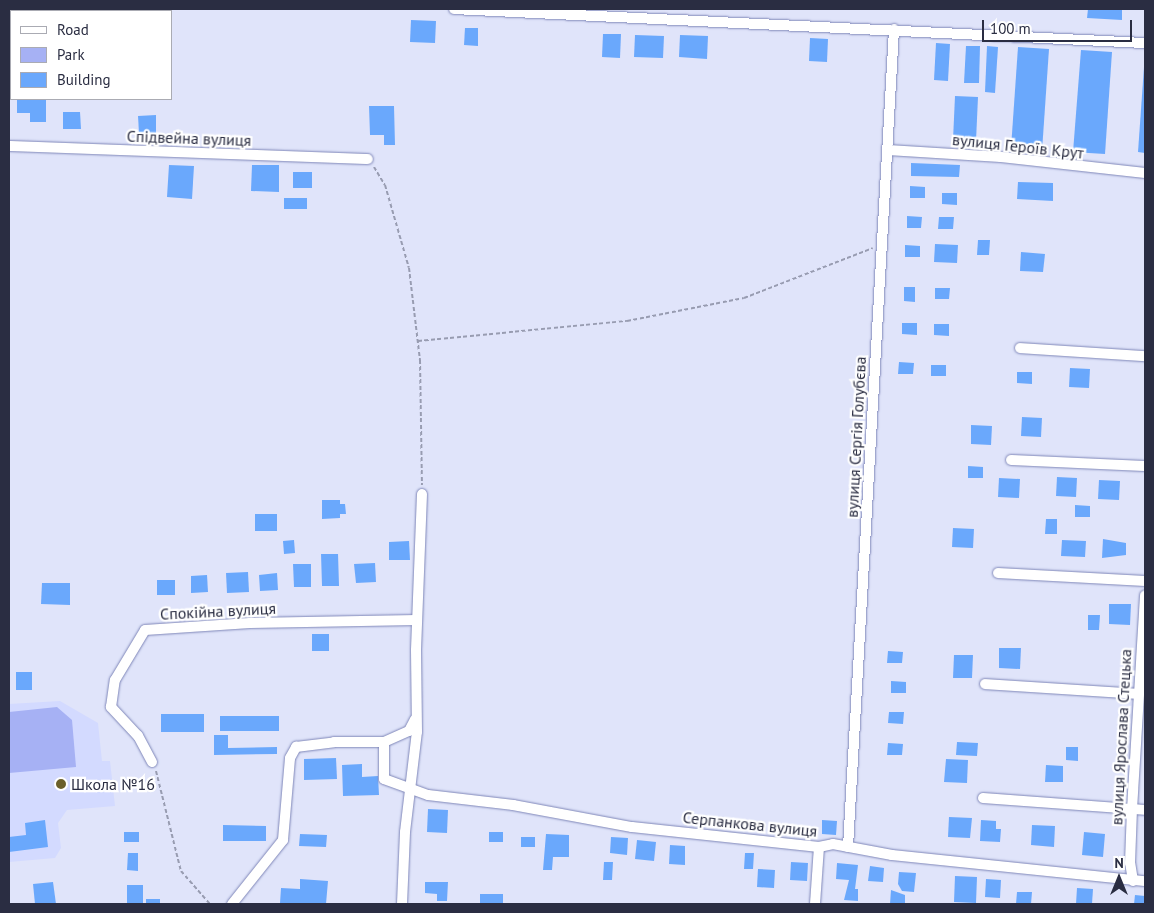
<!DOCTYPE html>
<html>
<head>
<meta charset="utf-8">
<style>
	body { margin:0 }
	#map { position:relative; width:1154px; height:913px; overflow:hidden; background:#e0e4fa; font-family:"PT Sans",sans-serif }
	div>[style] { position:absolute }
	.built>* { inset:0; background:#d3daff }
	.green>* { inset:0; background:#a6b1f4 }
	.building>* { inset:0; background:#6aa8fc }
	.path>* { height:2px; margin-top:-1px; transform-origin:0; background:repeating-linear-gradient(90deg,#989cb1 0 4px,transparent 0 6.5px) }
	.roads { filter:drop-shadow(0 0 1px #7e86b8) drop-shadow(0 0 1px #7e86b8) }
	.minor>* { height:10px; margin:-5px; padding:0 5px; transform-origin:5px; border-radius:5px; background:#fff }
	.dots>* { width:14px; height:14px; translate:-50% -50%; box-sizing:border-box; border:2px solid #fff; border-radius:50% }
	span { translate:-50% -50%; white-space:nowrap; text-align:center; line-height:1.15; -webkit-text-stroke:4.5px #fff; paint-order:stroke }
	.street-label { font-size:16px; color:#2a2d42 }
	.poi-label { font-size:16px; color:#2a2d42 }
	.left { translate:0 -50%; text-align:left }
	.frame { position:absolute; inset:0; border:10px solid #2a2d42; pointer-events:none }
	.legend { position:absolute; left:10px; top:10px; width:162px; height:90px; box-sizing:border-box; background:#fff; border:1px solid #aaabb3; margin:0; padding:6px 9px; list-style:none; font-size:15px; color:#2a2d42 }
	.legend li { display:flex; align-items:center; gap:10px; height:25px }
	.legend b { width:25px; border:1px solid #aaabb3 }
	.north { position:absolute; left:1094px; top:853px; width:50px; height:50px; -webkit-text-stroke:4px #fff; paint-order:stroke; rotate:0deg; font-size:14px; font-weight:700; line-height:20px; text-align:center; color:#2a2d42 }
	.north::after { content:''; display:block; margin:auto; width:18px; height:22px; background:#2a2d42; clip-path:polygon(50% 0,100% 100%,50% 72%,0 100%) }
	.scale { position:absolute; left:982px; top:20px; width:150px; height:22px; box-sizing:border-box; border:2px solid #2a2d42; border-top:0; padding-left:6px; font-size:15px; line-height:18px; white-space:nowrap; color:#2a2d42; -webkit-text-stroke:4px #fff; paint-order:stroke }
</style>
</head>
<body>
<div id="map">
	<div class="built">
		<div style="clip-path:polygon(60px 701px,98px 723px,102px 761px,110px 761px,115px 806px,67px 810px,58px 823px,61px 848px,55px 858px,9px 862px,9px 704px)"></div>
	</div>
	<div class="green">
		<div style="clip-path:polygon(57px 707px,72px 720px,76px 767px,9px 773px,9px 712px)"></div>
	</div>
	<div class="building">
		<div style="clip-path:polygon(1088px 9px,1122px 9px,1122px 20px,1087px 18px)"></div>
		<div style="clip-path:polygon(411px 20px,436px 21px,435px 43px,410px 42px)"></div>
		<div style="clip-path:polygon(465px 28px,478px 28px,478px 46px,464px 45px)"></div>
		<div style="clip-path:polygon(603px 34px,621px 34px,620px 58px,602px 57px)"></div>
		<div style="clip-path:polygon(635px 35px,664px 36px,663px 58px,634px 57px)"></div>
		<div style="clip-path:polygon(680px 35px,708px 36px,707px 59px,679px 57px)"></div>
		<div style="clip-path:polygon(810px 38px,828px 39px,827px 62px,809px 61px)"></div>
		<div style="clip-path:polygon(936px 43px,950px 44px,948px 81px,934px 80px)"></div>
		<div style="clip-path:polygon(966px 46px,980px 46px,979px 83px,964px 83px)"></div>
		<div style="clip-path:polygon(987px 46px,998px 47px,995px 93px,985px 92px)"></div>
		<div style="clip-path:polygon(1018px 47px,1049px 49px,1042px 151px,1011px 148px)"></div>
		<div style="clip-path:polygon(1081px 50px,1112px 52px,1105px 154px,1073px 152px)"></div>
		<div style="clip-path:polygon(1144px 67px,1145px 67px,1145px 153px,1138px 152px)"></div>
		<div style="clip-path:polygon(955px 96px,978px 97px,976px 141px,953px 140px)"></div>
		<div style="clip-path:polygon(17px 99px,46px 99px,46px 122px,30px 122px,30px 113px,17px 113px)"></div>
		<div style="clip-path:polygon(369px 106px,394px 106px,395px 145px,384px 145px,384px 135px,370px 135px)"></div>
		<div style="clip-path:polygon(63px 112px,80px 112px,81px 129px,63px 129px)"></div>
		<div style="clip-path:polygon(156px 115px,156px 133px,139px 133px,138px 116px)"></div>
		<div style="clip-path:polygon(911px 163px,960px 165px,959px 177px,911px 176px)"></div>
		<div style="clip-path:polygon(169px 165px,194px 166px,192px 199px,167px 197px)"></div>
		<div style="clip-path:polygon(252px 165px,279px 165px,279px 192px,251px 191px)"></div>
		<div style="clip-path:polygon(293px 172px,312px 172px,312px 188px,293px 188px)"></div>
		<div style="clip-path:polygon(1018px 182px,1053px 183px,1053px 201px,1017px 199px)"></div>
		<div style="clip-path:polygon(910px 186px,925px 187px,925px 198px,910px 198px)"></div>
		<div style="clip-path:polygon(942px 193px,957px 193px,957px 205px,942px 204px)"></div>
		<div style="clip-path:polygon(284px 198px,307px 198px,307px 209px,284px 209px)"></div>
		<div style="clip-path:polygon(907px 216px,922px 217px,921px 228px,907px 228px)"></div>
		<div style="clip-path:polygon(939px 217px,954px 217px,953px 229px,938px 229px)"></div>
		<div style="clip-path:polygon(978px 240px,990px 240px,989px 255px,977px 255px)"></div>
		<div style="clip-path:polygon(935px 244px,958px 245px,957px 263px,934px 262px)"></div>
		<div style="clip-path:polygon(905px 245px,920px 246px,920px 257px,905px 257px)"></div>
		<div style="clip-path:polygon(1021px 252px,1045px 254px,1043px 272px,1020px 271px)"></div>
		<div style="clip-path:polygon(904px 287px,915px 287px,915px 302px,904px 301px)"></div>
		<div style="clip-path:polygon(935px 288px,950px 288px,949px 299px,935px 299px)"></div>
		<div style="clip-path:polygon(902px 323px,917px 323px,917px 335px,902px 334px)"></div>
		<div style="clip-path:polygon(934px 324px,949px 324px,949px 336px,934px 335px)"></div>
		<div style="clip-path:polygon(899px 362px,914px 363px,913px 374px,898px 374px)"></div>
		<div style="clip-path:polygon(931px 365px,946px 365px,946px 376px,931px 376px)"></div>
		<div style="clip-path:polygon(1070px 368px,1090px 369px,1089px 388px,1069px 387px)"></div>
		<div style="clip-path:polygon(1017px 372px,1032px 372px,1032px 384px,1017px 383px)"></div>
		<div style="clip-path:polygon(1022px 417px,1042px 418px,1041px 437px,1021px 436px)"></div>
		<div style="clip-path:polygon(971px 425px,992px 426px,991px 445px,971px 444px)"></div>
		<div style="clip-path:polygon(968px 466px,983px 467px,983px 478px,968px 478px)"></div>
		<div style="clip-path:polygon(1057px 477px,1077px 478px,1076px 497px,1056px 496px)"></div>
		<div style="clip-path:polygon(999px 478px,1020px 479px,1019px 498px,998px 497px)"></div>
		<div style="clip-path:polygon(1099px 480px,1120px 481px,1119px 500px,1098px 499px)"></div>
		<div style="clip-path:polygon(322px 500px,340px 500px,340px 504px,345px 504px,346px 514px,340px 514px,340px 518px,322px 519px)"></div>
		<div style="clip-path:polygon(1075px 505px,1090px 506px,1090px 517px,1075px 517px)"></div>
		<div style="clip-path:polygon(255px 514px,277px 514px,277px 531px,255px 531px)"></div>
		<div style="clip-path:polygon(1046px 519px,1057px 519px,1057px 534px,1045px 534px)"></div>
		<div style="clip-path:polygon(953px 528px,974px 529px,973px 548px,952px 547px)"></div>
		<div style="clip-path:polygon(1103px 539px,1126px 543px,1126px 555px,1102px 558px)"></div>
		<div style="clip-path:polygon(294px 540px,295px 553px,284px 554px,283px 541px)"></div>
		<div style="clip-path:polygon(1062px 540px,1086px 541px,1085px 557px,1061px 556px)"></div>
		<div style="clip-path:polygon(409px 541px,410px 560px,389px 560px,389px 542px)"></div>
		<div style="clip-path:polygon(321px 554px,338px 554px,339px 586px,322px 586px)"></div>
		<div style="clip-path:polygon(375px 563px,376px 582px,356px 583px,354px 564px)"></div>
		<div style="clip-path:polygon(293px 564px,311px 564px,311px 587px,294px 587px)"></div>
		<div style="clip-path:polygon(248px 572px,249px 592px,227px 593px,226px 573px)"></div>
		<div style="clip-path:polygon(277px 573px,278px 590px,260px 591px,259px 575px)"></div>
		<div style="clip-path:polygon(207px 575px,208px 592px,191px 593px,191px 576px)"></div>
		<div style="clip-path:polygon(157px 580px,175px 580px,175px 595px,157px 595px)"></div>
		<div style="clip-path:polygon(42px 583px,70px 583px,70px 605px,41px 604px)"></div>
		<div style="clip-path:polygon(1109px 604px,1131px 604px,1130px 625px,1109px 624px)"></div>
		<div style="clip-path:polygon(1088px 615px,1100px 615px,1099px 630px,1088px 630px)"></div>
		<div style="clip-path:polygon(312px 634px,329px 634px,329px 651px,312px 651px)"></div>
		<div style="clip-path:polygon(999px 648px,1021px 648px,1020px 669px,999px 668px)"></div>
		<div style="clip-path:polygon(888px 651px,903px 652px,902px 663px,887px 663px)"></div>
		<div style="clip-path:polygon(954px 655px,973px 655px,972px 678px,953px 678px)"></div>
		<div style="clip-path:polygon(16px 672px,32px 672px,32px 690px,16px 690px)"></div>
		<div style="clip-path:polygon(891px 681px,906px 682px,906px 693px,891px 693px)"></div>
		<div style="clip-path:polygon(889px 712px,904px 712px,903px 724px,888px 723px)"></div>
		<div style="clip-path:polygon(161px 714px,204px 714px,204px 732px,161px 732px)"></div>
		<div style="clip-path:polygon(220px 716px,279px 716px,279px 731px,220px 731px)"></div>
		<div style="clip-path:polygon(214px 735px,228px 735px,228px 748px,277px 747px,277px 754px,214px 755px)"></div>
		<div style="clip-path:polygon(957px 742px,978px 743px,977px 756px,956px 755px)"></div>
		<div style="clip-path:polygon(888px 743px,903px 744px,902px 755px,887px 755px)"></div>
		<div style="clip-path:polygon(1066px 747px,1078px 747px,1078px 761px,1066px 760px)"></div>
		<div style="clip-path:polygon(336px 758px,337px 779px,304px 780px,304px 759px)"></div>
		<div style="clip-path:polygon(946px 759px,968px 760px,967px 783px,944px 782px)"></div>
		<div style="clip-path:polygon(362px 764px,362px 777px,378px 776px,379px 795px,343px 796px,342px 765px)"></div>
		<div style="clip-path:polygon(1046px 765px,1063px 766px,1063px 782px,1045px 782px)"></div>
		<div style="clip-path:polygon(428px 809px,448px 810px,447px 833px,427px 832px)"></div>
		<div style="clip-path:polygon(949px 817px,972px 818px,970px 838px,948px 837px)"></div>
		<div style="clip-path:polygon(45px 820px,48px 847px,9px 852px,9px 837px,26px 835px,25px 823px)"></div>
		<div style="clip-path:polygon(822px 820px,837px 821px,836px 835px,822px 834px)"></div>
		<div style="clip-path:polygon(981px 820px,996px 821px,996px 829px,1001px 829px,1000px 842px,980px 841px)"></div>
		<div style="clip-path:polygon(223px 825px,266px 826px,266px 841px,223px 841px)"></div>
		<div style="clip-path:polygon(1032px 825px,1055px 826px,1054px 847px,1031px 845px)"></div>
		<div style="clip-path:polygon(124px 832px,139px 832px,139px 842px,124px 842px)"></div>
		<div style="clip-path:polygon(489px 832px,503px 832px,503px 842px,489px 842px)"></div>
		<div style="clip-path:polygon(1084px 832px,1105px 834px,1103px 857px,1082px 855px)"></div>
		<div style="clip-path:polygon(300px 834px,327px 835px,326px 847px,299px 846px)"></div>
		<div style="clip-path:polygon(546px 834px,569px 835px,569px 857px,553px 857px,552px 870px,543px 870px)"></div>
		<div style="clip-path:polygon(521px 837px,535px 837px,535px 847px,521px 847px)"></div>
		<div style="clip-path:polygon(611px 837px,628px 838px,627px 855px,610px 853px)"></div>
		<div style="clip-path:polygon(637px 840px,656px 842px,654px 861px,635px 859px)"></div>
		<div style="clip-path:polygon(670px 845px,685px 846px,685px 865px,669px 864px)"></div>
		<div style="clip-path:polygon(128px 853px,138px 853px,138px 871px,127px 870px)"></div>
		<div style="clip-path:polygon(745px 853px,754px 853px,753px 869px,744px 869px)"></div>
		<div style="clip-path:polygon(604px 862px,613px 862px,612px 880px,603px 880px)"></div>
		<div style="clip-path:polygon(791px 862px,808px 863px,807px 881px,790px 880px)"></div>
		<div style="clip-path:polygon(837px 863px,858px 865px,855px 889px,858px 889px,858px 901px,844px 900px,849px 880px,836px 879px)"></div>
		<div style="clip-path:polygon(870px 866px,884px 868px,883px 882px,868px 881px)"></div>
		<div style="clip-path:polygon(758px 869px,775px 870px,774px 888px,757px 887px)"></div>
		<div style="clip-path:polygon(899px 872px,916px 873px,914px 892px,902px 891px,898px 884px)"></div>
		<div style="clip-path:polygon(955px 876px,977px 877px,976px 903px,954px 902px)"></div>
		<div style="clip-path:polygon(300px 879px,328px 881px,326px 904px,280px 903px,281px 888px,300px 889px)"></div>
		<div style="clip-path:polygon(986px 879px,1001px 880px,1000px 898px,985px 897px)"></div>
		<div style="clip-path:polygon(53px 882px,56px 904px,35px 904px,33px 884px)"></div>
		<div style="clip-path:polygon(425px 882px,448px 882px,447px 901px,437px 901px,437px 894px,425px 893px)"></div>
		<div style="clip-path:polygon(127px 885px,143px 885px,143px 904px,127px 903px)"></div>
		<div style="clip-path:polygon(1077px 888px,1093px 889px,1092px 904px,1076px 904px)"></div>
		<div style="clip-path:polygon(891px 890px,905px 895px,905px 903px,890px 904px)"></div>
		<div style="clip-path:polygon(1017px 892px,1032px 892px,1031px 904px,1016px 904px)"></div>
		<div style="clip-path:polygon(480px 894px,503px 894px,503px 904px,480px 904px)"></div>
		<div style="clip-path:polygon(1135px 895px,1145px 896px,1145px 904px,1134px 904px)"></div>
		<div style="clip-path:polygon(146px 899px,160px 899px,160px 904px,146px 904px)"></div>
	</div>
	<div class="path">
		<div style="left:374px;top:167px;width:21px;rotate:59deg"></div>
		<div style="left:385px;top:185px;width:86px;rotate:73.9deg"></div>
		<div style="left:409px;top:268px;width:93px;rotate:83.2deg"></div>
		<div style="left:420px;top:360px;width:125px;rotate:89.1deg"></div>
		<div style="left:418px;top:341px;width:210px;rotate:-5.5deg"></div>
		<div style="left:627px;top:321px;width:119px;rotate:-11.1deg"></div>
		<div style="left:744px;top:298px;width:138px;rotate:-21.2deg"></div>
		<div style="left:156px;top:771px;width:103px;rotate:76deg"></div>
		<div style="left:181px;top:871px;width:44px;rotate:48.7deg"></div>
	</div>
	<div class="roads">
		<div class="minor">
			<div style="left:454px;top:9px;width:692px;rotate:2.82deg"></div>
			<div style="left:9px;top:146px;width:359px;rotate:2.1deg"></div>
			<div style="left:888px;top:150px;width:113px;rotate:3.5deg"></div>
			<div style="left:1001px;top:157px;width:145px;rotate:6.3deg"></div>
			<div style="left:1020px;top:348px;width:125px;rotate:3.7deg"></div>
			<div style="left:1011px;top:460px;width:134px;rotate:2.6deg"></div>
			<div style="left:998px;top:573px;width:147px;rotate:3.1deg"></div>
			<div style="left:985px;top:684px;width:154px;rotate:3.7deg"></div>
			<div style="left:384px;top:742px;width:37px;rotate:90deg"></div>
			<div style="left:384px;top:779px;width:47px;rotate:20deg"></div>
			<div style="left:428px;top:795px;width:86px;rotate:6.7deg"></div>
			<div style="left:513px;top:805px;width:121px;rotate:10.5deg"></div>
			<div style="left:632px;top:827px;width:188px;rotate:6.1deg"></div>
			<div style="left:819px;top:847px;width:14px;rotate:-12deg"></div>
			<div style="left:833px;top:844px;width:60px;rotate:10.6deg"></div>
			<div style="left:892px;top:855px;width:254px;rotate:5.9deg"></div>
			<div style="left:152px;top:762px;width:30px;rotate:-118deg"></div>
			<div style="left:138px;top:736px;width:40px;rotate:-133deg"></div>
			<div style="left:111px;top:707px;width:27px;rotate:-82deg"></div>
			<div style="left:115px;top:680px;width:58px;rotate:-59deg"></div>
			<div style="left:145px;top:630px;width:105px;rotate:-3.8deg"></div>
			<div style="left:250px;top:623px;width:167px;rotate:-1deg"></div>
			<div style="left:983px;top:798px;width:162px;rotate:4.2deg"></div>
			<div style="left:848px;top:847px;width:819px;rotate:-86.78deg"></div>
			<div style="left:1133px;top:881px;width:18px;rotate:-99deg"></div>
			<div style="left:1130px;top:863px;width:54px;rotate:-87.9deg"></div>
			<div style="left:1132px;top:809px;width:214px;rotate:-86.5deg"></div>
			<div style="left:232px;top:904px;width:82px;rotate:-51.4deg"></div>
			<div style="left:283px;top:840px;width:82px;rotate:-85.1deg"></div>
			<div style="left:290px;top:758px;width:13px;rotate:-61deg"></div>
			<div style="left:296px;top:747px;width:38px;rotate:-7deg"></div>
			<div style="left:334px;top:742px;width:50px"></div>
			<div style="left:384px;top:742px;width:27px;rotate:-24deg"></div>
			<div style="left:409px;top:731px;width:13px;rotate:-63deg"></div>
			<div style="left:402px;top:904px;width:72px;rotate:-87.6deg"></div>
			<div style="left:405px;top:832px;width:101px;rotate:-83.2deg"></div>
			<div style="left:417px;top:732px;width:82px;rotate:-90.7deg"></div>
			<div style="left:416px;top:650px;width:156px;rotate:-87.8deg"></div>
			<div style="left:815px;top:904px;width:57px;rotate:-86deg"></div>
		</div>
	</div>
	<div class="dots">
		<div style="left:61px;top:784px;background:#6b602c"></div>
	</div>
	<div class="street-label">
		<span style="left:189px;top:138px;rotate:2deg">Спідвейна вулиця</span>
		<span style="left:1018px;top:146px;rotate:6deg">вулиця Героїв Крут</span>
		<span style="left:856px;top:437px;rotate:-87deg">вулиця Сергія Голубєва</span>
		<span style="left:218px;top:611px;rotate:-3deg">Спокійна вулиця</span>
		<span style="left:1121px;top:737px;rotate:-87deg">вулиця Ярослава Стецька</span>
		<span style="left:750px;top:824px;rotate:6deg">Серпанкова вулиця</span>
	</div>
	<div class="poi-label">
		<span class="left" style="left:71px;top:784px">Школа №16</span>
	</div>
	<div class="frame"></div>
	<ul class="legend">
	<li><b style="height:6px;background:#fff"></b>Road</li>
	<li><b style="height:14px;background:#a6b1f4"></b>Park</li>
	<li><b style="height:14px;background:#6aa8fc"></b>Building</li>
	</ul>
	<div class="north">N</div>
	<div class="scale">100 m</div>
</div>
</body>
</html>
